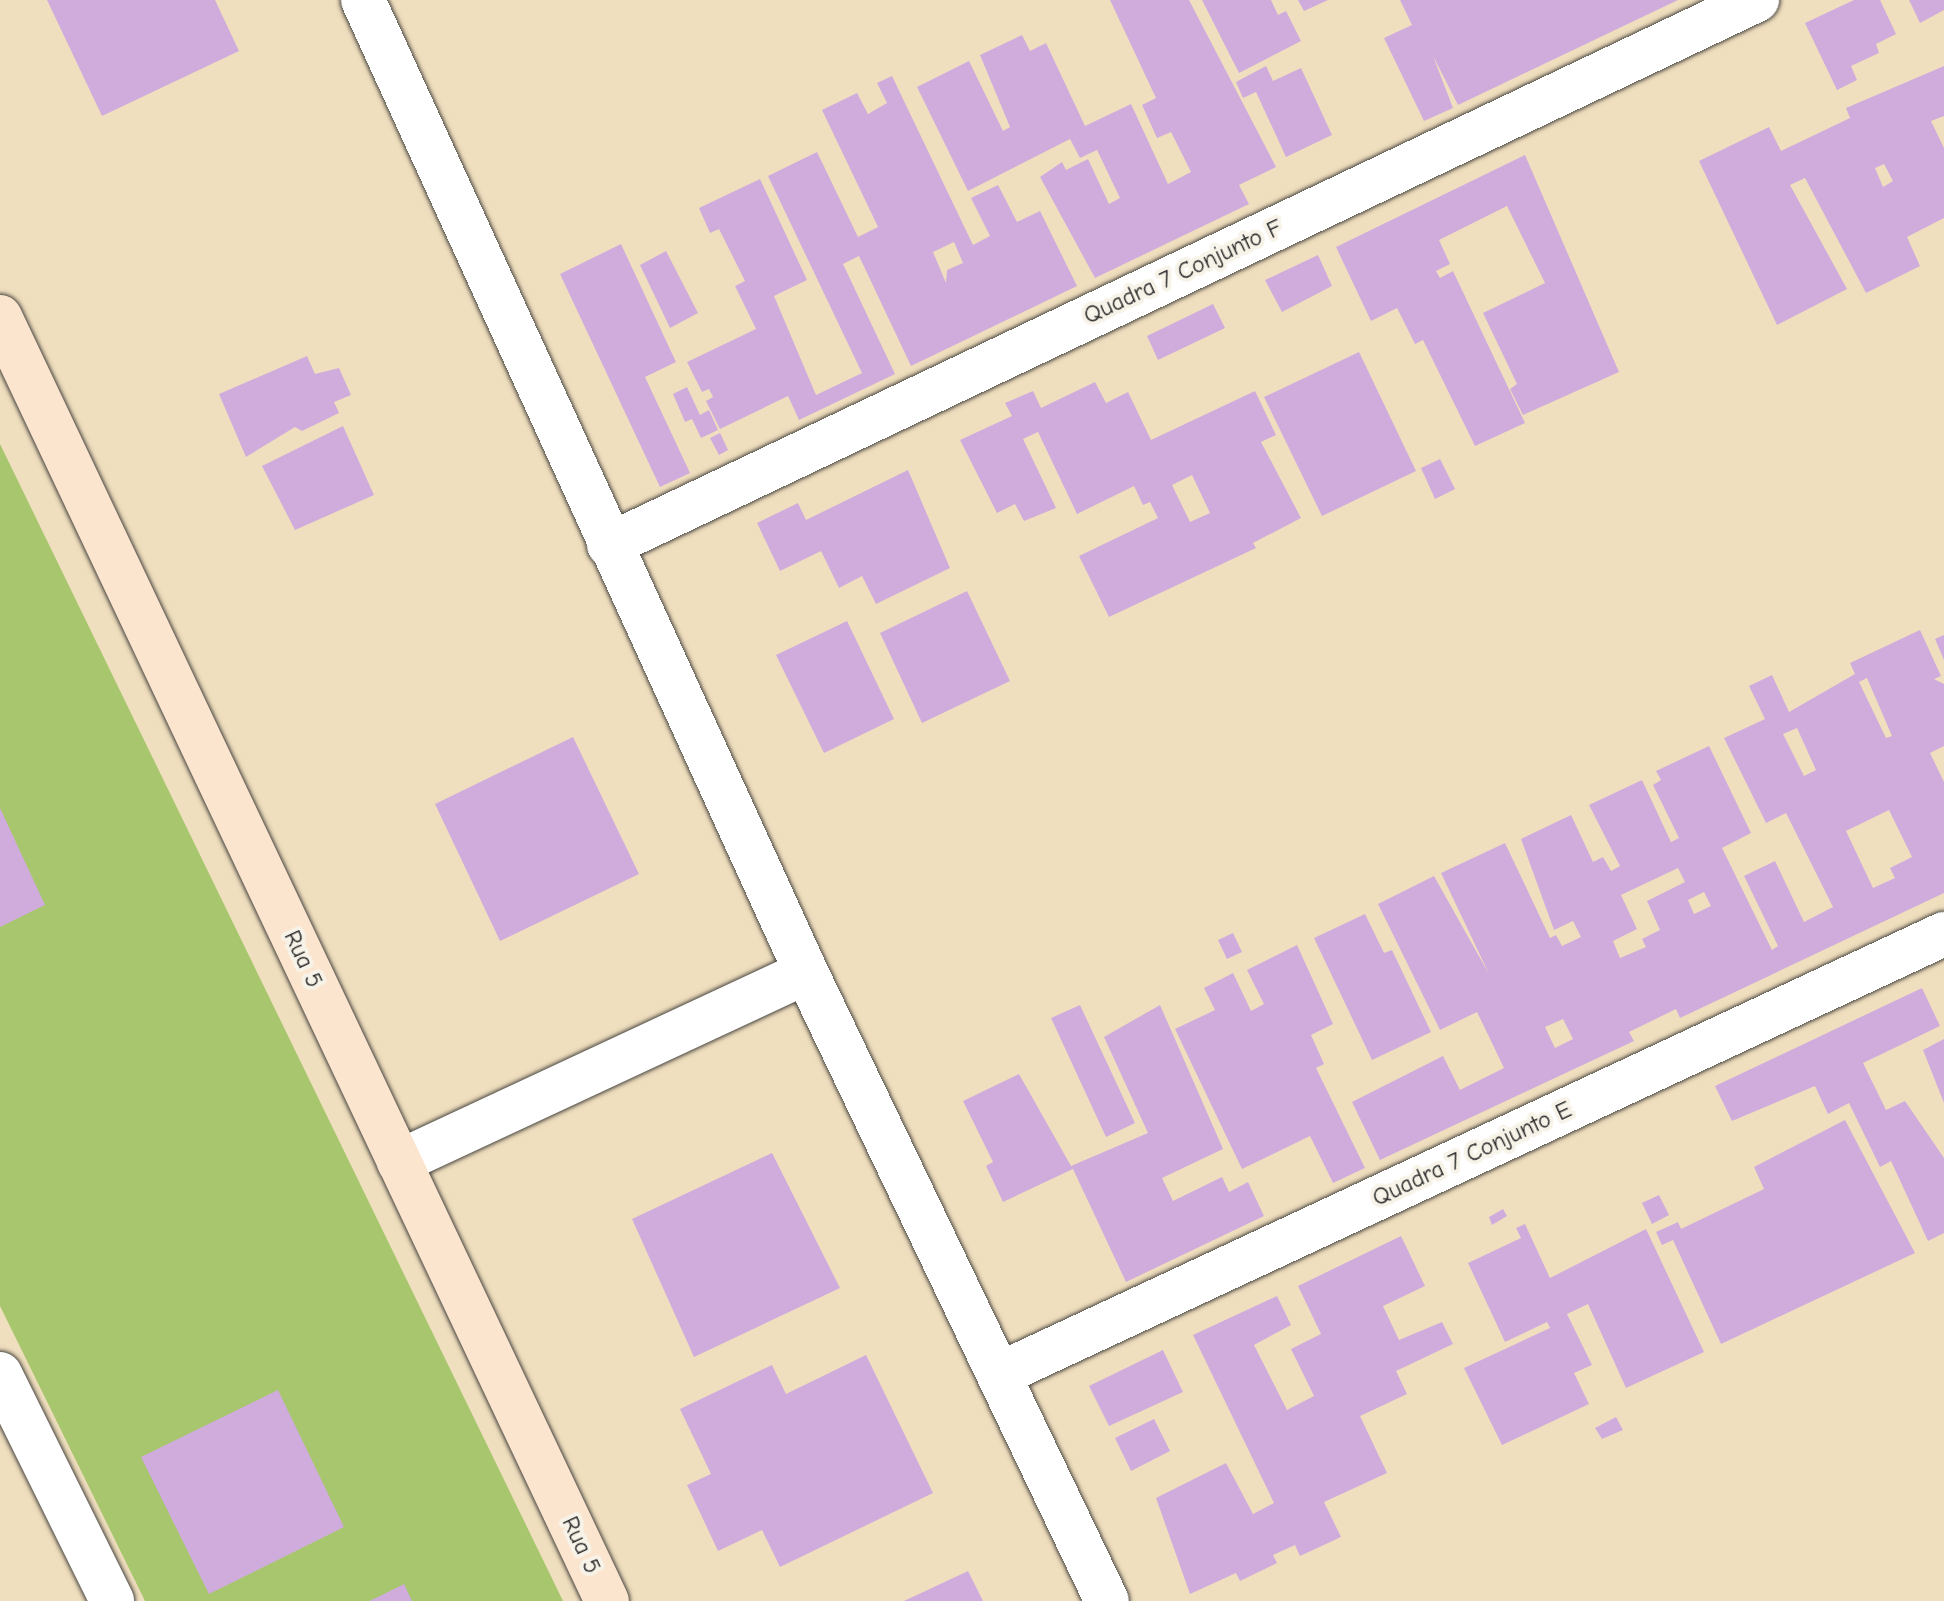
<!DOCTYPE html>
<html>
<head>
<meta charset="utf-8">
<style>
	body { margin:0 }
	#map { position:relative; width:1944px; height:1601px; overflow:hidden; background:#f0dfbe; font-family:"Comic Neue",sans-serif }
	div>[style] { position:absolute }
	.green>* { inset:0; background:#a7c66e }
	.building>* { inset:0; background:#d0acdd }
	.roads { filter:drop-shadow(0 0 2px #494641) drop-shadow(0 0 2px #494641) }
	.street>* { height:44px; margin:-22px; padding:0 22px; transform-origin:22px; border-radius:22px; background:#fff }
	.secondary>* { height:44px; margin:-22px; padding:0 22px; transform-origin:22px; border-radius:22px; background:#fce5cf }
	span { translate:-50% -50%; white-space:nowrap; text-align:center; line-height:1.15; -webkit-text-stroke:8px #f7f3e8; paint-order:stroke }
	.street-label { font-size:24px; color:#2b2b2b }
</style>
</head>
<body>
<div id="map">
	<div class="green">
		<div style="clip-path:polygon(0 444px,563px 1601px,145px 1601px,0 1306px)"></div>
	</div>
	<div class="building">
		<div style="clip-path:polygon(47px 0,215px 0,239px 51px,102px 116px)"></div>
		<div style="clip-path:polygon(1110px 0,1189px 0,1276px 167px,1239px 185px,1249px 204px,1095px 278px,1040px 177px,1062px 162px,1066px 170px,1088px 159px,1109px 204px,1120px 198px,1097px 150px,1080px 158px,1070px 139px,968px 191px,917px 87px,969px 61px,1003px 131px,1010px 127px,980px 55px,1022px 35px,1030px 51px,1046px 43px,1085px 126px,1131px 104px,1168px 184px,1191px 172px,1171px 132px,1157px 138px,1142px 105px,1156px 98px)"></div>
		<div style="clip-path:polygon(1202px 0,1271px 0,1278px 15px,1286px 11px,1301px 41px,1239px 73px)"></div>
		<div style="clip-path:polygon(1298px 0,1328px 0,1304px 11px)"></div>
		<div style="clip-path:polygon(1400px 0,1678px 0,1458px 105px,1433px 56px,1453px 108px,1424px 121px,1384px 38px,1412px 25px)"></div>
		<div style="clip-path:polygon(1854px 0,1880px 0,1896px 34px,1876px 44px,1879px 53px,1851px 66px,1857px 80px,1837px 90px,1805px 23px)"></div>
		<div style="clip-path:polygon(1909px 0,1944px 0,1944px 10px,1920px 23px)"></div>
		<div style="clip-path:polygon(1266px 66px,1273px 81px,1301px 68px,1332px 135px,1286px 157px,1256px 92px,1243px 98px,1236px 82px)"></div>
		<div style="clip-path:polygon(evenodd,1944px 66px,1944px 116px,1931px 121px,1944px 148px,1944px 218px,1907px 237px,1920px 266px,1866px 293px,1805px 178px,1790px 185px,1847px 289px,1777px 325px,1699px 161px,1769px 127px,1781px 151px,1850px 118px,1846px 108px,1944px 66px,1884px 164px,1893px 181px,1883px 187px,1875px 168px,1884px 164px)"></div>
		<div style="clip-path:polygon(evenodd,892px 76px,973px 245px,990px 236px,971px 198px,998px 185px,1017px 222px,1040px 211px,1077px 286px,911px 366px,859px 256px,843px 264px,895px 374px,799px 420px,788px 396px,720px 429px,706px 401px,713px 397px,709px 389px,702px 392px,687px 362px,756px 329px,735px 286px,745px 281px,719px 229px,710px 233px,699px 208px,760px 179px,807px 280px,774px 296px,816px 395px,862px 373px,768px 176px,817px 152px,858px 237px,878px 227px,822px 110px,857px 93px,868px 114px,887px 103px,877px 83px,892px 76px,954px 242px,963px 263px,947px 270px,946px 283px,933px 252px,954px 242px)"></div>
		<div style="clip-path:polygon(1525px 155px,1619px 372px,1523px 415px,1510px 389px,1517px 384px,1483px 313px,1545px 283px,1507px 206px,1439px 240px,1450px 264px,1436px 271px,1440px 278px,1453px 271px,1525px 423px,1475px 446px,1423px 340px,1415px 344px,1397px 308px,1371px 321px,1336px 247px)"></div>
		<div style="clip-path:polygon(621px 244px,676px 362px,645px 377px,690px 473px,660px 487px,560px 274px)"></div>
		<div style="clip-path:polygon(666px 251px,698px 313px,670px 328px,640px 265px)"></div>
		<div style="clip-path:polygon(1318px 255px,1332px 286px,1282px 312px,1265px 280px)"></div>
		<div style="clip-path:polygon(1213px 304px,1225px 328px,1158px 360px,1147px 336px)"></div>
		<div style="clip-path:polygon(1359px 352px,1416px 471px,1322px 516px,1264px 397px)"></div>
		<div style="clip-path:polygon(307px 356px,315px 374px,339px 368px,351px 395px,334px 402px,339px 413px,302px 431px,295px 427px,246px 457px,219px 394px)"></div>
		<div style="clip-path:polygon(evenodd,1095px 382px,1106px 403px,1128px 392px,1151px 440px,1255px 391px,1276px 435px,1261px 442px,1301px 518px,1253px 543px,1256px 548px,1109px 617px,1079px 556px,1158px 518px,1150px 502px,1143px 505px,1134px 486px,1077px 514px,1038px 432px,1023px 439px,1056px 508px,1024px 521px,1015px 504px,997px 513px,960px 440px,1012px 416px,1005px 403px,1033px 391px,1041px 408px,1095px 382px,1192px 475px,1210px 513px,1190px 522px,1172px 485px,1192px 475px)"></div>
		<div style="clip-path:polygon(687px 387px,700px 415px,709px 410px,718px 430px,701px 438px,692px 419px,685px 422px,673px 394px)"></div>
		<div style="clip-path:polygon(343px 426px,374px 495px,295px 530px,262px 466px)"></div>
		<div style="clip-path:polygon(720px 433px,728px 450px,719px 455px,710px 438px)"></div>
		<div style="clip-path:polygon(1440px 459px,1455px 489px,1435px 499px,1421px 468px)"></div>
		<div style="clip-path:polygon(908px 470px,950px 568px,876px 604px,862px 576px,839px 588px,821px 551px,780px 571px,757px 523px,798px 503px,806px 520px)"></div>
		<div style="clip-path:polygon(967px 591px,1010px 681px,922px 723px,880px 633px)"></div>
		<div style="clip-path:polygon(847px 621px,894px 719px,824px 753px,776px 655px)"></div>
		<div style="clip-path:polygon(evenodd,1920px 630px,1941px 676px,1934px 679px,1944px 684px,1944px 746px,1930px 753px,1944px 782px,1944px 893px,1680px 1018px,1676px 1009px,1629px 1032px,1634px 1041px,1380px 1160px,1352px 1102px,1443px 1056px,1460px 1090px,1504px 1068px,1477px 1012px,1440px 1030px,1378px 904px,1434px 876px,1489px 974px,1441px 873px,1505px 843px,1550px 938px,1556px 935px,1562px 946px,1581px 937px,1573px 921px,1554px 930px,1521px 839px,1571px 815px,1593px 862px,1603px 857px,1611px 871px,1620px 866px,1589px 805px,1642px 780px,1671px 842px,1679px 838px,1653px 785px,1661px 780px,1656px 771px,1709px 746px,1751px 833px,1722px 848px,1772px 950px,1778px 946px,1744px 876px,1775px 861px,1804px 922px,1833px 907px,1786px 813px,1766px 823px,1724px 738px,1765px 719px,1749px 686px,1772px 675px,1789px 712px,1855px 674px,1850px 663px,1920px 630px,1867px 678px,1892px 736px,1886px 738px,1859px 682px,1867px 678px,1920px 630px,1797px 728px,1816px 770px,1804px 776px,1783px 734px,1797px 728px,1920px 630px,1889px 810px,1912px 857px,1890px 868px,1895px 878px,1873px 888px,1846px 831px,1889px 810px,1920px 630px,1678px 868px,1685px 882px,1647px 901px,1660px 930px,1642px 939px,1646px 947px,1620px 958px,1613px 941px,1637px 929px,1621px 895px,1678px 868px,1920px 630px,1704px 892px,1711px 906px,1694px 914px,1688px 900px,1704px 892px,1920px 630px,1563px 1019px,1573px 1039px,1555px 1048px,1545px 1027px,1563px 1019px)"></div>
		<div style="clip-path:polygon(1944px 635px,1944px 660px,1935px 639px)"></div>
		<div style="clip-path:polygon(573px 737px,639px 874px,500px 941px,435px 804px)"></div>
		<div style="clip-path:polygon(0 808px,45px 905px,0 927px)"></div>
		<div style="clip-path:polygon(1365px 914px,1384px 953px,1392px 950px,1431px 1032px,1372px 1060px,1314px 938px)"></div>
		<div style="clip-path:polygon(1233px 933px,1242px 952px,1227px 959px,1218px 940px)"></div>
		<div style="clip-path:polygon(1297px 945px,1333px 1024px,1311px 1035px,1324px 1064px,1316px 1068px,1365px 1168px,1333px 1183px,1310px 1136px,1242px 1169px,1175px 1029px,1215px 1010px,1204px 988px,1233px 973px,1251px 1011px,1264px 1004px,1247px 970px)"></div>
		<div style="clip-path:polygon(1922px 988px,1940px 1026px,1863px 1063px,1886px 1110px,1905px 1101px,1944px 1158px,1944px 1233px,1928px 1241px,1891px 1161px,1880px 1167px,1849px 1103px,1828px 1114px,1815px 1086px,1732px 1121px,1715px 1086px)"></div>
		<div style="clip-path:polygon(1080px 1005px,1135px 1123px,1106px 1137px,1051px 1018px)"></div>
		<div style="clip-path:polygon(1160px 1005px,1223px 1149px,1162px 1178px,1173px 1201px,1222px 1177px,1229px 1192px,1248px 1182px,1264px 1216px,1126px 1282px,1073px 1169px,1003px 1202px,986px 1166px,993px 1162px,963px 1101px,1019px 1074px,1071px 1166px,1148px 1133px,1104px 1037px)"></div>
		<div style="clip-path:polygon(1944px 1039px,1944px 1103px,1923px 1050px)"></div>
		<div style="clip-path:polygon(1845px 1120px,1915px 1253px,1721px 1344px,1673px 1240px,1662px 1245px,1656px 1232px,1678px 1222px,1681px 1229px,1764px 1189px,1754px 1167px)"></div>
		<div style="clip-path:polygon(772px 1153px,840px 1288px,694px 1357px,632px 1219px)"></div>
		<div style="clip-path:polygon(1659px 1195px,1669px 1215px,1652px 1224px,1642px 1203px)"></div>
		<div style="clip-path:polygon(1503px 1209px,1507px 1216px,1492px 1225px,1489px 1217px)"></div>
		<div style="clip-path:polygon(1525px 1224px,1550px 1278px,1646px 1229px,1704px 1352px,1626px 1388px,1588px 1304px,1567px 1314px,1592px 1365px,1574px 1373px,1589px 1404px,1502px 1445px,1464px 1368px,1550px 1328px,1547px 1322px,1505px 1342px,1468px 1263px,1521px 1238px,1516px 1228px)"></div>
		<div style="clip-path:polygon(1401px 1236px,1425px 1286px,1383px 1306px,1399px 1340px,1442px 1322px,1453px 1344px,1396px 1371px,1407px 1394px,1360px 1416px,1387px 1473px,1324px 1502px,1341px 1537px,1300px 1556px,1295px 1545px,1273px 1555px,1277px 1563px,1240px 1581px,1236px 1573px,1190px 1594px,1156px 1498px,1226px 1463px,1253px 1514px,1274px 1503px,1193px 1335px,1277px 1296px,1291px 1325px,1254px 1345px,1287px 1410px,1314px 1396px,1291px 1349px,1321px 1334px,1298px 1286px)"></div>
		<div style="clip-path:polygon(1163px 1350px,1183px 1392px,1109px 1426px,1089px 1386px)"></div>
		<div style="clip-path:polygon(866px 1355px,933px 1493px,780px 1567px,762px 1530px,718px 1551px,687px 1485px,711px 1474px,680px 1409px,772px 1365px,786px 1394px)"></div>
		<div style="clip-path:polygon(278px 1390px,344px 1527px,209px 1594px,141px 1457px)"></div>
		<div style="clip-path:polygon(1616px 1417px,1623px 1430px,1602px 1439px,1595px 1428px)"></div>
		<div style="clip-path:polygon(1154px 1419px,1170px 1451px,1131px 1471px,1115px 1438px)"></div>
		<div style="clip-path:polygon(968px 1571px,983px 1601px,904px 1601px)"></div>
		<div style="clip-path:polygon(404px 1584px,412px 1601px,369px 1601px,378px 1597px)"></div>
	</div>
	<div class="roads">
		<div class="street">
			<div style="left:363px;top:0;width:1068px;rotate:65.5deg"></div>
			<div style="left:806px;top:972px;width:697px;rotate:64.43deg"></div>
			<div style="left:609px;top:545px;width:1271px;rotate:-25.4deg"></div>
			<div style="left:399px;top:1162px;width:449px;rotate:-25deg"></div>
			<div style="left:0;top:1374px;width:253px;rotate:63.7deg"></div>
			<div style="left:1000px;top:1374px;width:1042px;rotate:-24.99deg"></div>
		</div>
		<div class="secondary">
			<div style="left:0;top:317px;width:1420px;rotate:64.7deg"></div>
		</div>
	</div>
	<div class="street-label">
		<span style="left:1183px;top:272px;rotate:-25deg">Quadra 7 Conjunto F</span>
		<span style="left:303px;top:959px;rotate:65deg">Rua 5</span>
		<span style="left:1472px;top:1154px;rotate:-25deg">Quadra 7 Conjunto E</span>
		<span style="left:581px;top:1545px;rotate:65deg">Rua 5</span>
	</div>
</div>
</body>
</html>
